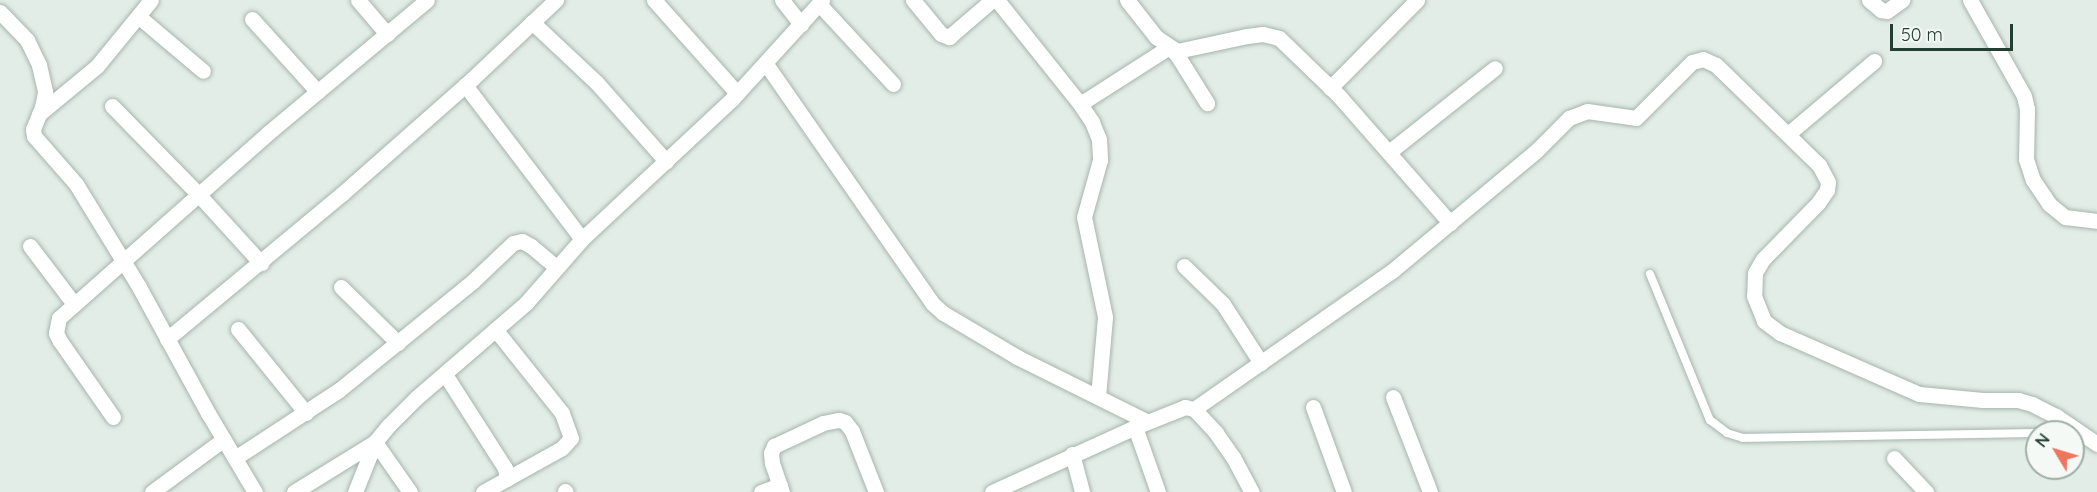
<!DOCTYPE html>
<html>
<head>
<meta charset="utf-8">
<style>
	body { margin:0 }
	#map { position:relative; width:2097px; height:492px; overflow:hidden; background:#e3ede7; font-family:Quicksand,sans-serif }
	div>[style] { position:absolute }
	.roads { filter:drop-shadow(0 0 2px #a6b5ae) drop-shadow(0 0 2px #a6b5ae) }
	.service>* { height:8px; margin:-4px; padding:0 4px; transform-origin:4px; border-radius:4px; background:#fff }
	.minor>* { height:15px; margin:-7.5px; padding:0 7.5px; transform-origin:7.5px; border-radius:7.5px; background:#fff }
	span { translate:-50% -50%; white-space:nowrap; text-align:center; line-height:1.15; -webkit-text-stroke:4.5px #f4f9f6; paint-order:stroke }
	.north { position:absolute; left:2025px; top:420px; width:60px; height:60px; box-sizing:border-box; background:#f4f9f6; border:2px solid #a0aea8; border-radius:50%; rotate:308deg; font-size:16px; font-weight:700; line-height:24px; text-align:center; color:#233e34 }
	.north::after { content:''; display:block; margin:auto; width:21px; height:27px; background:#ef755f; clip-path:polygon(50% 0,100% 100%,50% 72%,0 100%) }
	.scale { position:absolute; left:1890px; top:24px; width:123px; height:27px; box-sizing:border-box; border:3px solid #233e34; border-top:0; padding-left:8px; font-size:18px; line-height:21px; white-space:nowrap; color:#233e34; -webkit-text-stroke:4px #f4f9f6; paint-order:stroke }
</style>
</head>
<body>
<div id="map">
	<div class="roads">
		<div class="service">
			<div style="left:1650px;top:274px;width:158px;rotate:67.7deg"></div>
			<div style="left:1710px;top:420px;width:21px;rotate:37deg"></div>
			<div style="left:1727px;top:433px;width:17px;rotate:17deg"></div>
			<div style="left:1743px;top:438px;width:332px;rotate:-1deg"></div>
		</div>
		<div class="minor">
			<div style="left:358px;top:0;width:45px;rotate:49.5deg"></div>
			<div style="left:654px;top:0;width:125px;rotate:48.3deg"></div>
			<div style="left:782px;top:0;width:31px;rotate:52deg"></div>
			<div style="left:913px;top:0;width:44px;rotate:50.5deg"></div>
			<div style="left:941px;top:34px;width:9px;rotate:21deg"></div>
			<div style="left:949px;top:37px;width:57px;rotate:-40.7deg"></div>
			<div style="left:997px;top:0;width:133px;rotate:51.4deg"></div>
			<div style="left:1080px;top:104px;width:22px;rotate:56deg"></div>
			<div style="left:1092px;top:122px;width:18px;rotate:68deg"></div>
			<div style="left:1099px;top:139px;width:21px;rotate:87deg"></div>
			<div style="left:1100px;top:160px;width:59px;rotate:105.7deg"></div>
			<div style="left:1084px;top:217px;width:102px;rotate:78.1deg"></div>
			<div style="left:1105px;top:317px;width:80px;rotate:95deg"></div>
			<div style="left:1127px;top:0;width:47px;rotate:51.9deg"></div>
			<div style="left:1156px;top:37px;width:25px;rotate:34deg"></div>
			<div style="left:1177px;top:51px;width:72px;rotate:-12.1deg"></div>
			<div style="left:1247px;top:36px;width:16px;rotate:-7deg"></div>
			<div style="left:1263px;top:34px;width:16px;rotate:14deg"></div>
			<div style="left:1279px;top:38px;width:83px;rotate:44deg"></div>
			<div style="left:1339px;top:96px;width:169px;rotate:48.8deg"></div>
			<div style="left:1869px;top:0;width:16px;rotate:40deg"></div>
			<div style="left:1881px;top:10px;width:6px;rotate:9deg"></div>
			<div style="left:1887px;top:11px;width:19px;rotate:-36deg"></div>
			<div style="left:1970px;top:0;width:110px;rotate:60.6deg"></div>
			<div style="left:2024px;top:96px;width:13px;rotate:77deg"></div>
			<div style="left:2027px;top:109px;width:50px;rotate:91.1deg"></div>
			<div style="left:2026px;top:159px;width:22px;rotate:72deg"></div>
			<div style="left:2033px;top:180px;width:29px;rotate:56deg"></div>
			<div style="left:2049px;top:204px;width:21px;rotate:39deg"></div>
			<div style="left:2065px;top:217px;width:32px;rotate:7deg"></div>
			<div style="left:819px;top:4px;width:109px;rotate:47.2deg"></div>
			<div style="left:0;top:12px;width:39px;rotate:46deg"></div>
			<div style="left:27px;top:40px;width:28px;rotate:64deg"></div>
			<div style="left:39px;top:65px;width:28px;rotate:77deg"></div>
			<div style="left:45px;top:92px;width:15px;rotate:101deg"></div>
			<div style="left:42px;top:107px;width:24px;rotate:112deg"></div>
			<div style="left:33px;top:129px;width:7px;rotate:82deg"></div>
			<div style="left:34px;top:136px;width:64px;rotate:48.8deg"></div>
			<div style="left:76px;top:184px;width:121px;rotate:58.5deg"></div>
			<div style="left:139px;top:287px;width:144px;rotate:61.3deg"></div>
			<div style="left:208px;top:413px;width:92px;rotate:59.3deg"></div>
			<div style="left:138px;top:16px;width:85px;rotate:40.2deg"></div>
			<div style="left:252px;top:19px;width:98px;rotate:47.9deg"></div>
			<div style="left:532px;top:22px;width:88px;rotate:43.2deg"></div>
			<div style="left:596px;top:82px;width:106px;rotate:48.5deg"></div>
			<div style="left:766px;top:64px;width:292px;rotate:55.2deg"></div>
			<div style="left:933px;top:304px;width:13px;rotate:42deg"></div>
			<div style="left:943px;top:313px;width:86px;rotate:30.7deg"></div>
			<div style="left:1017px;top:357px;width:144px;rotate:26.4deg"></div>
			<div style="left:465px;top:85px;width:193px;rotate:52.8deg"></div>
			<div style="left:1330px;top:88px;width:124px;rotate:-45.3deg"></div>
			<div style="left:1080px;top:104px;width:106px;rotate:-32.6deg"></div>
			<div style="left:1169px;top:47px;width:11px;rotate:45deg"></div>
			<div style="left:1177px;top:55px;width:57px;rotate:58deg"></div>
			<div style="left:112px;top:106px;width:126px;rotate:45.6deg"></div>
			<div style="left:200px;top:196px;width:91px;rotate:47.7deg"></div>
			<div style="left:39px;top:114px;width:75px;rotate:-39.6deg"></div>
			<div style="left:97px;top:66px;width:85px;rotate:-50.7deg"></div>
			<div style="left:1788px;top:134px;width:113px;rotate:-40.3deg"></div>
			<div style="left:1389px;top:152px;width:135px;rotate:-38.4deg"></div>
			<div style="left:30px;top:246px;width:73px;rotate:52.8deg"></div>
			<div style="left:1184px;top:266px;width:54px;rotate:44.3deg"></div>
			<div style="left:1223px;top:304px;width:70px;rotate:57.2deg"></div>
			<div style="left:341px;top:287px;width:80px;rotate:44.5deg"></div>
			<div style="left:238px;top:329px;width:108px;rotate:51deg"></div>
			<div style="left:167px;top:339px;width:229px;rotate:-39.7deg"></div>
			<div style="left:343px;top:193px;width:171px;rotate:-41.4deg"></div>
			<div style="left:471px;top:80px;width:117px;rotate:-43.3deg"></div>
			<div style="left:448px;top:379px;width:106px;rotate:57.4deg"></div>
			<div style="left:505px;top:468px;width:11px;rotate:80deg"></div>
			<div style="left:1393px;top:397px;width:102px;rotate:68.7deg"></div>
			<div style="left:1313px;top:407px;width:90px;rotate:70deg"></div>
			<div style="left:1194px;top:409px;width:241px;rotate:-34.9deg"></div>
			<div style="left:1392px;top:271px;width:187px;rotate:-39.8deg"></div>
			<div style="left:1536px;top:151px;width:47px;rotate:-45deg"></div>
			<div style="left:1569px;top:118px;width:19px;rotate:-21deg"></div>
			<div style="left:1587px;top:111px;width:49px;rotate:8.1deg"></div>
			<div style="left:1636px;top:118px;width:79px;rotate:-45deg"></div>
			<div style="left:1692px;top:62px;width:11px;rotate:-15deg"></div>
			<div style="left:1703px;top:59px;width:14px;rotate:25deg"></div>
			<div style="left:1716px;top:65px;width:144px;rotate:44.2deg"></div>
			<div style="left:1819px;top:165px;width:19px;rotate:62deg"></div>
			<div style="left:1828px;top:182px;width:8px;rotate:97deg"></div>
			<div style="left:1827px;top:190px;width:16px;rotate:125deg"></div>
			<div style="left:1818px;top:203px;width:78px;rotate:134.5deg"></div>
			<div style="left:1763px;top:259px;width:16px;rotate:120deg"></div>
			<div style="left:1755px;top:273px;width:23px;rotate:92deg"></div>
			<div style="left:1754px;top:296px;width:27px;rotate:68deg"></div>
			<div style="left:1764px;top:321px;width:20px;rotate:37deg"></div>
			<div style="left:1780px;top:333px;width:152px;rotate:23.7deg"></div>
			<div style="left:1919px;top:394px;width:64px;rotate:5.4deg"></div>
			<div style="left:1983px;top:400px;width:35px"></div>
			<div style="left:2018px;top:400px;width:15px;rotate:16deg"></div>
			<div style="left:2032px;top:404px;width:27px;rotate:27deg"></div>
			<div style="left:2056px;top:416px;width:50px;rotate:34.3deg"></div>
			<div style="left:113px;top:417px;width:93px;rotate:-124.9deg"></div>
			<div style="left:60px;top:341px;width:9px;rotate:-117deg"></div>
			<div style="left:56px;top:333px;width:15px;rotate:-79deg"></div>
			<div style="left:59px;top:318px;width:279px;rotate:-41.5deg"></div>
			<div style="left:268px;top:133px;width:207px;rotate:-39.9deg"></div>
			<div style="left:1072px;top:454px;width:39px;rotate:75deg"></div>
			<div style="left:235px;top:458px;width:124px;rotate:-33.2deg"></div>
			<div style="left:339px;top:390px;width:173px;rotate:-39.1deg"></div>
			<div style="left:473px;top:281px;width:55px;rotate:-43.5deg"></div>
			<div style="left:513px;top:243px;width:9px;rotate:-13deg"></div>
			<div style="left:522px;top:241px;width:10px;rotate:29deg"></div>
			<div style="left:531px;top:246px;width:33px;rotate:40deg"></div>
			<div style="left:1894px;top:458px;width:47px;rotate:46.7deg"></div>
			<div style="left:565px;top:491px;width:1px;rotate:45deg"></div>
			<div style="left:152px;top:492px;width:89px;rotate:-36.4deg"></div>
			<div style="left:294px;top:492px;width:95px;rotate:-31.7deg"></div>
			<div style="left:375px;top:442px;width:61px;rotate:55deg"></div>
			<div style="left:355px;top:492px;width:54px;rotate:-68.2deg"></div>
			<div style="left:375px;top:442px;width:21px;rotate:-51deg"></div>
			<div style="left:388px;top:426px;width:40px;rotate:-45deg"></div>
			<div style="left:416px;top:398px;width:145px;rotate:-40.8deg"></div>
			<div style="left:526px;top:303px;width:85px;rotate:-48.8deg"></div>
			<div style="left:582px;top:239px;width:205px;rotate:-43deg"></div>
			<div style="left:732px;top:99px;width:134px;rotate:-47.7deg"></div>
			<div style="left:483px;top:492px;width:90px;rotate:-29.1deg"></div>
			<div style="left:562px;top:448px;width:13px;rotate:-48deg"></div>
			<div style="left:571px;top:438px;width:27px;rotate:-110deg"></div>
			<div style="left:562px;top:413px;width:107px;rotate:-128.6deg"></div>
			<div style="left:761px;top:492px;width:20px;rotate:-20deg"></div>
			<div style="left:782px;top:492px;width:31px;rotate:-109deg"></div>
			<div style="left:772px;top:463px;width:10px;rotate:-96deg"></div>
			<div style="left:771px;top:453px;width:8px;rotate:-67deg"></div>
			<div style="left:774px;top:446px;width:54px;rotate:-25.1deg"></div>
			<div style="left:823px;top:423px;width:16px;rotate:-11deg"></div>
			<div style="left:839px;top:420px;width:6px;rotate:18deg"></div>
			<div style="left:845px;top:422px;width:11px;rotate:52deg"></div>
			<div style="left:852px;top:431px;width:66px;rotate:68.5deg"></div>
			<div style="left:992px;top:492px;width:157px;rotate:-24.4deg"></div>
			<div style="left:1158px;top:492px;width:69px;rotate:-109.5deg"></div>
			<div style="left:1135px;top:427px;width:54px;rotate:-21.8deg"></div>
			<div style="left:1185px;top:407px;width:9px;rotate:13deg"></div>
			<div style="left:1194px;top:409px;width:33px;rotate:47deg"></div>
			<div style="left:1216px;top:433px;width:29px;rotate:55deg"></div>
			<div style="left:1233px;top:457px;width:40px;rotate:62deg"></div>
		</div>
	</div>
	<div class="north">N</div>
	<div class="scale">50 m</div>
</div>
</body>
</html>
